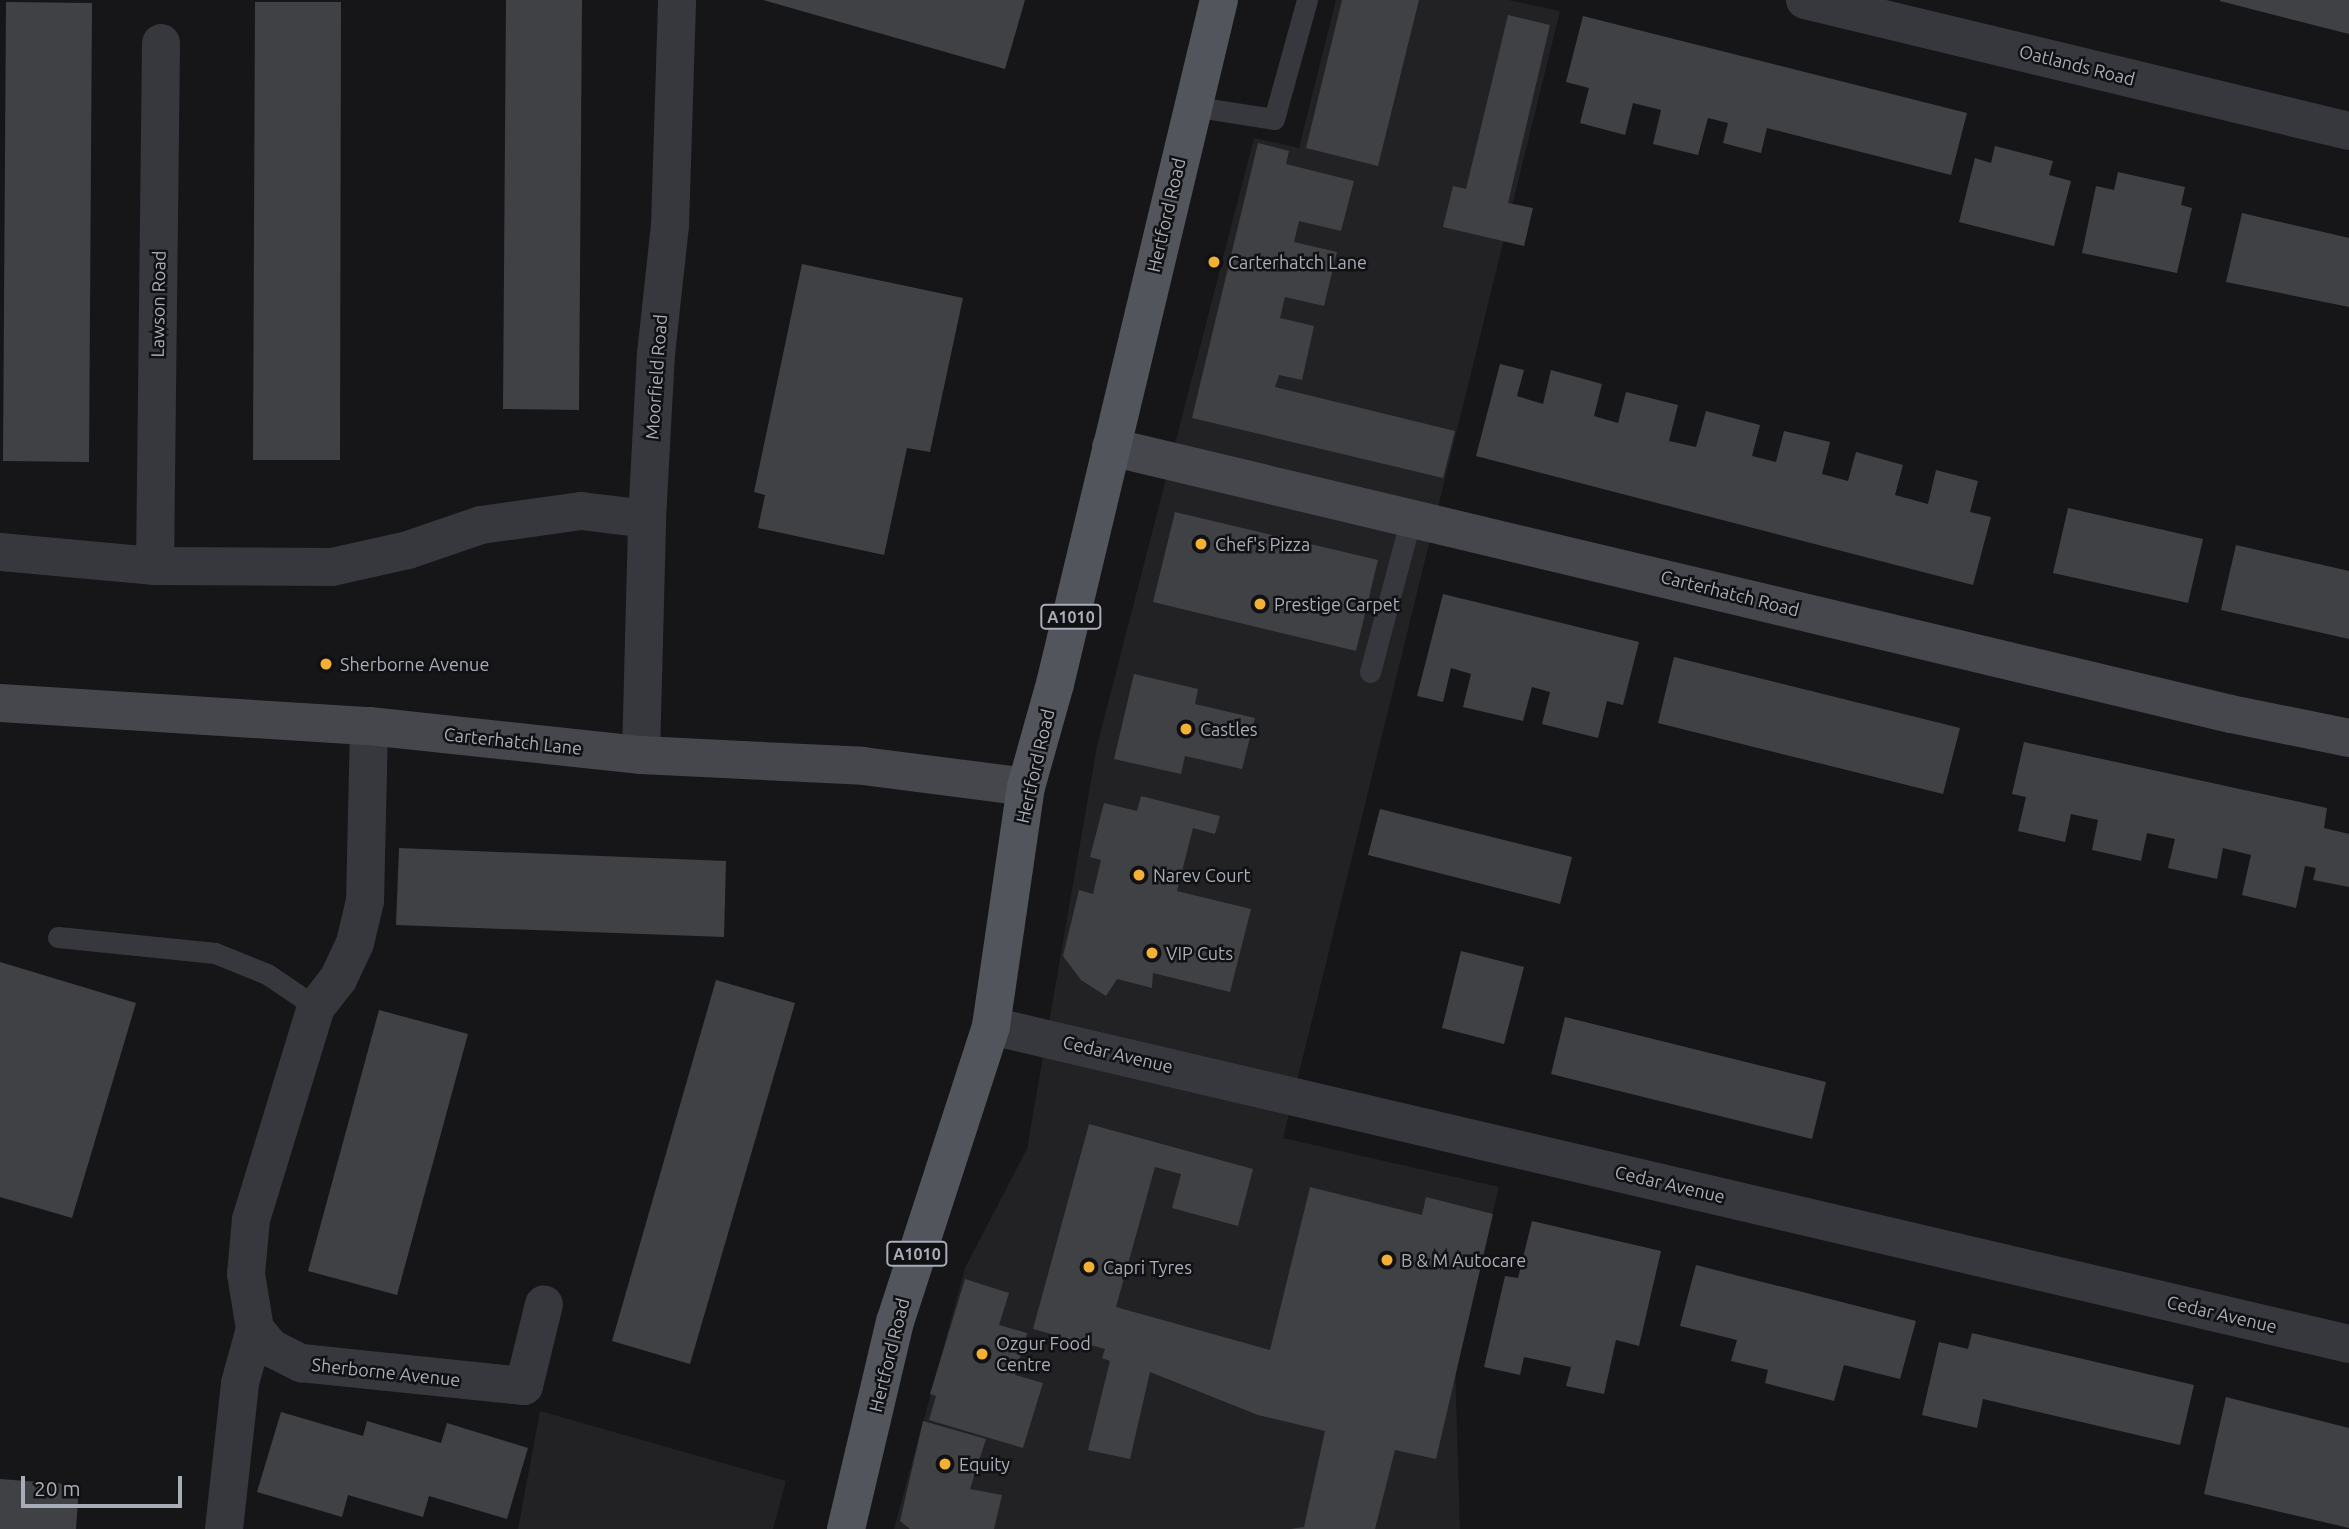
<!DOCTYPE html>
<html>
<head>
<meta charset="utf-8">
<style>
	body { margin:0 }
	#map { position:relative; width:2349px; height:1529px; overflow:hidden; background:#161618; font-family:Ubuntu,sans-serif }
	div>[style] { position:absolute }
	.built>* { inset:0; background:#222225 }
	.building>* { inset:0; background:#404145 }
	.lane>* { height:21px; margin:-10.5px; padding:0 10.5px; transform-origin:10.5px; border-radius:10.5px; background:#37383d }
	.street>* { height:38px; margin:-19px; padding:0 19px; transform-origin:19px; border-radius:19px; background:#37383d }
	.secondary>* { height:38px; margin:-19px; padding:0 19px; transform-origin:19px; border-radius:19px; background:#45474d }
	.primary>* { height:38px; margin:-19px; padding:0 19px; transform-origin:19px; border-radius:19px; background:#53555c }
	.dots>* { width:19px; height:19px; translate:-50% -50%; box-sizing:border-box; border:4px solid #111113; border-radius:50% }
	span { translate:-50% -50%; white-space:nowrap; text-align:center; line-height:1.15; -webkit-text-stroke:5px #111113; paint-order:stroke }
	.shield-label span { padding:2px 5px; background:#111113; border:2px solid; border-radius:5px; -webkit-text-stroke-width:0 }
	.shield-label { font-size:16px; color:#a8adb8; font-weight:700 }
	.street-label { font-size:18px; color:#a8adb8 }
	.poi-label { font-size:18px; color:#a8adb8 }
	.left { translate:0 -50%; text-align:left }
	.scale { position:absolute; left:21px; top:1476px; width:161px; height:32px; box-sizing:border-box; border:4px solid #a8adb8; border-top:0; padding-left:9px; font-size:21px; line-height:24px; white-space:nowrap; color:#a8adb8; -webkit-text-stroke:5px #111113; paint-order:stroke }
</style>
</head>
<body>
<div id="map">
	<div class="built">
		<div style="clip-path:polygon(1336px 0,1508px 0,1560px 11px,1283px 1138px,1499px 1187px,1455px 1365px,1460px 1529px,894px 1529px,965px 1268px,1027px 1149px,1097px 746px,1254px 138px,1299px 148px)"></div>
		<div style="clip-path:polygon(540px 1411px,786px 1481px,773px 1529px,518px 1529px)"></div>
	</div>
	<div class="building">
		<div style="clip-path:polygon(506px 0,582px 0,579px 410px,503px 409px)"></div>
		<div style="clip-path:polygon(763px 0,1025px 0,1005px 69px)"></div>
		<div style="clip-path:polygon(1342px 0,1419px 0,1378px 166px,1306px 148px)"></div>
		<div style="clip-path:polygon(2220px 0,2349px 0,2349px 34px,2220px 1px)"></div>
		<div style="clip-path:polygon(6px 2px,92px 3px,89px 462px,3px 461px)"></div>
		<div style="clip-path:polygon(255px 2px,341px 2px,340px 460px,253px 460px)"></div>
		<div style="clip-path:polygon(1508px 15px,1550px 25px,1508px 203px,1533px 208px,1524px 246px,1443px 227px,1453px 186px,1466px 189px)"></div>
		<div style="clip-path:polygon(1583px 16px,1967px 113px,1951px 175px,1767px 128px,1761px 153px,1723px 143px,1728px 123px,1708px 118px,1698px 155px,1653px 144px,1661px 110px,1633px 103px,1625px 135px,1580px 123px,1589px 88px,1566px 82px)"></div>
		<div style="clip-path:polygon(1258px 143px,1289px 151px,1286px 164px,1354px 181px,1341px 231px,1299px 221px,1294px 242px,1337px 252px,1324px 306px,1285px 297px,1280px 318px,1314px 326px,1302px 380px,1279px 375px,1275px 387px,1455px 431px,1443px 478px,1192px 418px)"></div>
		<div style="clip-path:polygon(1995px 146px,2053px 161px,2049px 175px,2071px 181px,2054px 246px,1959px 222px,1975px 158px,1991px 163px)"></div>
		<div style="clip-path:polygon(2118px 172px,2185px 187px,2181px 205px,2192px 208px,2177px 273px,2082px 253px,2096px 186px,2114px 190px)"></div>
		<div style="clip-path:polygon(2242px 213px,2349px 238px,2349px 307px,2226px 282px)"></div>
		<div style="clip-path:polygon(802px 264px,963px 298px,930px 452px,907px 448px,884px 555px,758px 528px,765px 495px,754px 492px)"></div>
		<div style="clip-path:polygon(1500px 364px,1524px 370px,1517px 396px,1543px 404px,1551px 370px,1602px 384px,1594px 416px,1618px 423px,1626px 392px,1678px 405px,1669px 441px,1696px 447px,1706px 411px,1760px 425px,1752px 456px,1776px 462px,1784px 431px,1830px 442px,1822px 474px,1848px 481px,1856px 452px,1903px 465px,1895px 495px,1928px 504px,1936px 470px,1978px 481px,1970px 512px,1991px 517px,1973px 585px,1476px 456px)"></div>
		<div style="clip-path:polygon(2068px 508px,2203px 539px,2188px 603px,2053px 573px)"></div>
		<div style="clip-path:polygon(1175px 512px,1378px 560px,1356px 651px,1153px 602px)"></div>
		<div style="clip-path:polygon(2236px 545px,2349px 571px,2349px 639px,2221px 610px)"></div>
		<div style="clip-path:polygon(1443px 594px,1639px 642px,1623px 705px,1607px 701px,1598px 738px,1542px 724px,1550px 692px,1532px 687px,1523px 721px,1463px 707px,1471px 674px,1451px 668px,1443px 702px,1417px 696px)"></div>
		<div style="clip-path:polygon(1674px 657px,1960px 728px,1943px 794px,1658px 723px)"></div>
		<div style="clip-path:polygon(1134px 674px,1198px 689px,1195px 704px,1255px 718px,1242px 769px,1185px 756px,1181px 774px,1114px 759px)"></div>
		<div style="clip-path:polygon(2024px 742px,2327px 808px,2324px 828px,2349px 834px,2349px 887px,2313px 880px,2316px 868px,2305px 866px,2296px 908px,2242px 895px,2251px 855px,2223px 848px,2217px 879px,2168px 868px,2175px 839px,2147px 833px,2141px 861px,2092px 850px,2098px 820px,2071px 814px,2065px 842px,2018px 831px,2026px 797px,2012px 794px)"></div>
		<div style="clip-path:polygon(1141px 796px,1220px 816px,1215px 834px,1193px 828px,1177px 891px,1251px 909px,1230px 992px,1153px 973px,1152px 988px,1117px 979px,1106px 996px,1081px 980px,1063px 956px,1079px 890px,1093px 894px,1101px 860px,1090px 857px,1104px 803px,1137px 811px)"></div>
		<div style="clip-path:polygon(1380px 809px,1572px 857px,1560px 904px,1368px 855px)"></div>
		<div style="clip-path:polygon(399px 848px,726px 861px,724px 937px,396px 925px)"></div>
		<div style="clip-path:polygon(1461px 951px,1524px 967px,1504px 1044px,1442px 1028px)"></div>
		<div style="clip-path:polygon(0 962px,136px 1003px,72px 1218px,0 1197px)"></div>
		<div style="clip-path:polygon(716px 980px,795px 1003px,690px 1364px,612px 1341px)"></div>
		<div style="clip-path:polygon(379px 1010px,468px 1034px,397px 1295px,308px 1271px)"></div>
		<div style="clip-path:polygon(1565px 1017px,1826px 1082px,1812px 1139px,1551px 1074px)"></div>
		<div style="clip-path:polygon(1089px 1124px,1253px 1169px,1238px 1226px,1172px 1208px,1181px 1174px,1155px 1167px,1116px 1307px,1270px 1350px,1310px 1187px,1422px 1215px,1426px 1197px,1493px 1214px,1436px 1459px,1395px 1450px,1375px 1529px,1290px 1529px,1304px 1527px,1325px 1431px,1258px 1415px,1150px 1372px,1130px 1459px,1088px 1450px,1110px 1361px,1102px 1358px,1105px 1349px,1033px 1329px)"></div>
		<div style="clip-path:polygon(1532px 1221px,1661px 1251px,1639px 1346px,1616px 1340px,1604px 1394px,1566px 1386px,1571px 1367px,1524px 1357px,1520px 1375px,1484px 1367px,1505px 1276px,1518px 1278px)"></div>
		<div style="clip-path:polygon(1696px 1265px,1916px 1321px,1900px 1379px,1844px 1365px,1834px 1401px,1765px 1383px,1768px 1370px,1731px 1361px,1737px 1340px,1680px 1326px)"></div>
		<div style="clip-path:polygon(965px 1279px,1009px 1293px,999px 1325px,1027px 1333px,1015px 1375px,1043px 1383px,1023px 1448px,929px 1420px,936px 1396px,930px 1394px)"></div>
		<div style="clip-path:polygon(1972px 1333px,2194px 1385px,2180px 1445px,1983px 1399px,1977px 1428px,1922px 1415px,1939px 1342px,1968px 1349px)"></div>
		<div style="clip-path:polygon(2226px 1397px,2349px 1428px,2349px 1528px,2204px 1494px)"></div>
		<div style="clip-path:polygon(281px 1412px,363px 1436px,367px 1421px,441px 1443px,447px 1423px,528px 1448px,507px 1519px,429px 1496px,423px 1517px,348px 1495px,342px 1517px,257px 1492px)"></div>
		<div style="clip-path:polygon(923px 1421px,986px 1439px,970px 1489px,1002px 1495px,994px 1529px,910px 1529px,900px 1521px)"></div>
		<div style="clip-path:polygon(0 1479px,79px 1485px,76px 1529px,0 1529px)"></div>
	</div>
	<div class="lane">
		<div style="left:1191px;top:106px;width:84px;rotate:8.9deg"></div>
		<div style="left:1274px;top:119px;width:123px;rotate:-74.5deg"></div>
		<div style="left:1370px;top:672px;width:159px;rotate:-75.1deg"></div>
		<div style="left:58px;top:937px;width:158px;rotate:5.8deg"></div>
		<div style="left:215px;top:953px;width:56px;rotate:22deg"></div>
		<div style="left:267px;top:974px;width:59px;rotate:34deg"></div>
	</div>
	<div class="street">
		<div style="left:1805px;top:0;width:560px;rotate:13.54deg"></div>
		<div style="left:0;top:552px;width:156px;rotate:5.2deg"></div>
		<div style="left:155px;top:566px;width:177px;rotate:0.3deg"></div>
		<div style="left:332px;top:567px;width:78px;rotate:-12.6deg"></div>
		<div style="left:408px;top:550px;width:77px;rotate:-18.9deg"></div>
		<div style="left:481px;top:525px;width:101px;rotate:-8deg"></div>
		<div style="left:581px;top:511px;width:66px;rotate:6.9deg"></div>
		<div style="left:155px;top:566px;width:523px;rotate:-89.34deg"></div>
		<div style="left:369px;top:726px;width:175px;rotate:91.3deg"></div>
		<div style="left:365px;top:901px;width:43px;rotate:103.4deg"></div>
		<div style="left:355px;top:943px;width:40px;rotate:115deg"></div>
		<div style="left:338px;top:979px;width:36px;rotate:128deg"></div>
		<div style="left:316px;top:1007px;width:222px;rotate:107deg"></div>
		<div style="left:251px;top:1219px;width:55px;rotate:95.2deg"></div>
		<div style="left:246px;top:1274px;width:56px;rotate:80.7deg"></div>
		<div style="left:255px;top:1329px;width:25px;rotate:50deg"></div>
		<div style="left:271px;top:1348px;width:34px;rotate:27deg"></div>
		<div style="left:301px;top:1363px;width:224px;rotate:5.9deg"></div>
		<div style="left:524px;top:1386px;width:84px;rotate:-76.3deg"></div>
		<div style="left:641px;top:755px;width:236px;rotate:-88.5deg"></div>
		<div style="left:647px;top:519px;width:165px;rotate:-86.9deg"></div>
		<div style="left:656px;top:354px;width:129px;rotate:-83.8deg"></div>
		<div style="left:670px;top:226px;width:226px;rotate:-88.2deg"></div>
		<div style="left:991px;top:1026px;width:1395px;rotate:13.18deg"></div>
		<div style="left:224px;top:1529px;width:147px;rotate:-83.7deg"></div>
		<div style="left:240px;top:1383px;width:56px;rotate:-74.5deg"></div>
	</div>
	<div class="secondary">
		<div style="left:1111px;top:447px;width:1151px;rotate:13.41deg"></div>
		<div style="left:2231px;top:714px;width:120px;rotate:11.5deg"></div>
		<div style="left:0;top:703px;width:370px;rotate:3.6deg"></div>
		<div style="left:369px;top:726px;width:274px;rotate:6.1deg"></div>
		<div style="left:641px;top:755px;width:222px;rotate:2.8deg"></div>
		<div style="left:863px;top:766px;width:164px;rotate:7.3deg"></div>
	</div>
	<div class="primary">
		<div style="left:846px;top:1529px;width:213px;rotate:-76.7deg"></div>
		<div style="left:895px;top:1322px;width:311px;rotate:-72deg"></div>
		<div style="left:991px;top:1026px;width:242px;rotate:-81.7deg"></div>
		<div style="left:1026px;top:787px;width:107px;rotate:-74.3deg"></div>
		<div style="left:1055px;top:684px;width:703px;rotate:-76.52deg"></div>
	</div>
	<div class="dots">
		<div style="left:1214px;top:262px;background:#f2b134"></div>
		<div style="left:1201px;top:544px;background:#f2b134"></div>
		<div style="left:1260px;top:604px;background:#f2b134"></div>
		<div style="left:326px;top:664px;background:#f2b134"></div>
		<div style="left:1186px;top:729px;background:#f2b134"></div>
		<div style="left:1139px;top:875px;background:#f2b134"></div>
		<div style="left:1152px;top:953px;background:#f2b134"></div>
		<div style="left:1387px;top:1260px;background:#f2b134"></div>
		<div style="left:1089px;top:1267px;background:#f2b134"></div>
		<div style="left:982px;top:1354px;background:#f2b134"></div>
		<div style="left:945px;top:1464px;background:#f2b134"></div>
	</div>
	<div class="shield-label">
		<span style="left:1071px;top:617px">A1010</span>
		<span style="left:917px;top:1254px">A1010</span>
	</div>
	<div class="street-label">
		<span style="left:2077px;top:65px;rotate:14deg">Oatlands Road</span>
		<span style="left:1166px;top:215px;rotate:-77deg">Hertford Road</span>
		<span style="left:158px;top:304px;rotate:-89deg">Lawson Road</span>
		<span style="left:656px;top:377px;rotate:-86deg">Moorfield Road</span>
		<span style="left:1730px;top:593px;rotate:14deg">Carterhatch Road</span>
		<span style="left:513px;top:741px;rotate:6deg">Carterhatch Lane</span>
		<span style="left:1035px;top:766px;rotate:-77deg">Hertford Road</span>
		<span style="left:1118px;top:1054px;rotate:13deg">Cedar Avenue</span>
		<span style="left:1670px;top:1184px;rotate:13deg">Cedar Avenue</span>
		<span style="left:2222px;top:1314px;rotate:13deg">Cedar Avenue</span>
		<span style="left:889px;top:1355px;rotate:-76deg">Hertford Road</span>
		<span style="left:386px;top:1372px;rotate:6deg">Sherborne Avenue</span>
	</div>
	<div class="poi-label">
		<span class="left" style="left:1228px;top:262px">Carterhatch Lane</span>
		<span class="left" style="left:1215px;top:544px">Chef's Pizza</span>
		<span class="left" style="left:1274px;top:604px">Prestige Carpet</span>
		<span class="left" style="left:340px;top:664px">Sherborne Avenue</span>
		<span class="left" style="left:1200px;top:729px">Castles</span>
		<span class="left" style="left:1153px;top:875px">Narev Court</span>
		<span class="left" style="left:1166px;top:953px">VIP Cuts</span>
		<span class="left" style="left:1401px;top:1260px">B &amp; M Autocare</span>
		<span class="left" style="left:1103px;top:1267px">Capri Tyres</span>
		<span class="left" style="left:996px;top:1354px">Ozgur Food<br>Centre</span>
		<span class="left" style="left:959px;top:1464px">Equity</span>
	</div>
	<div class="scale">20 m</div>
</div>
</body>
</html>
